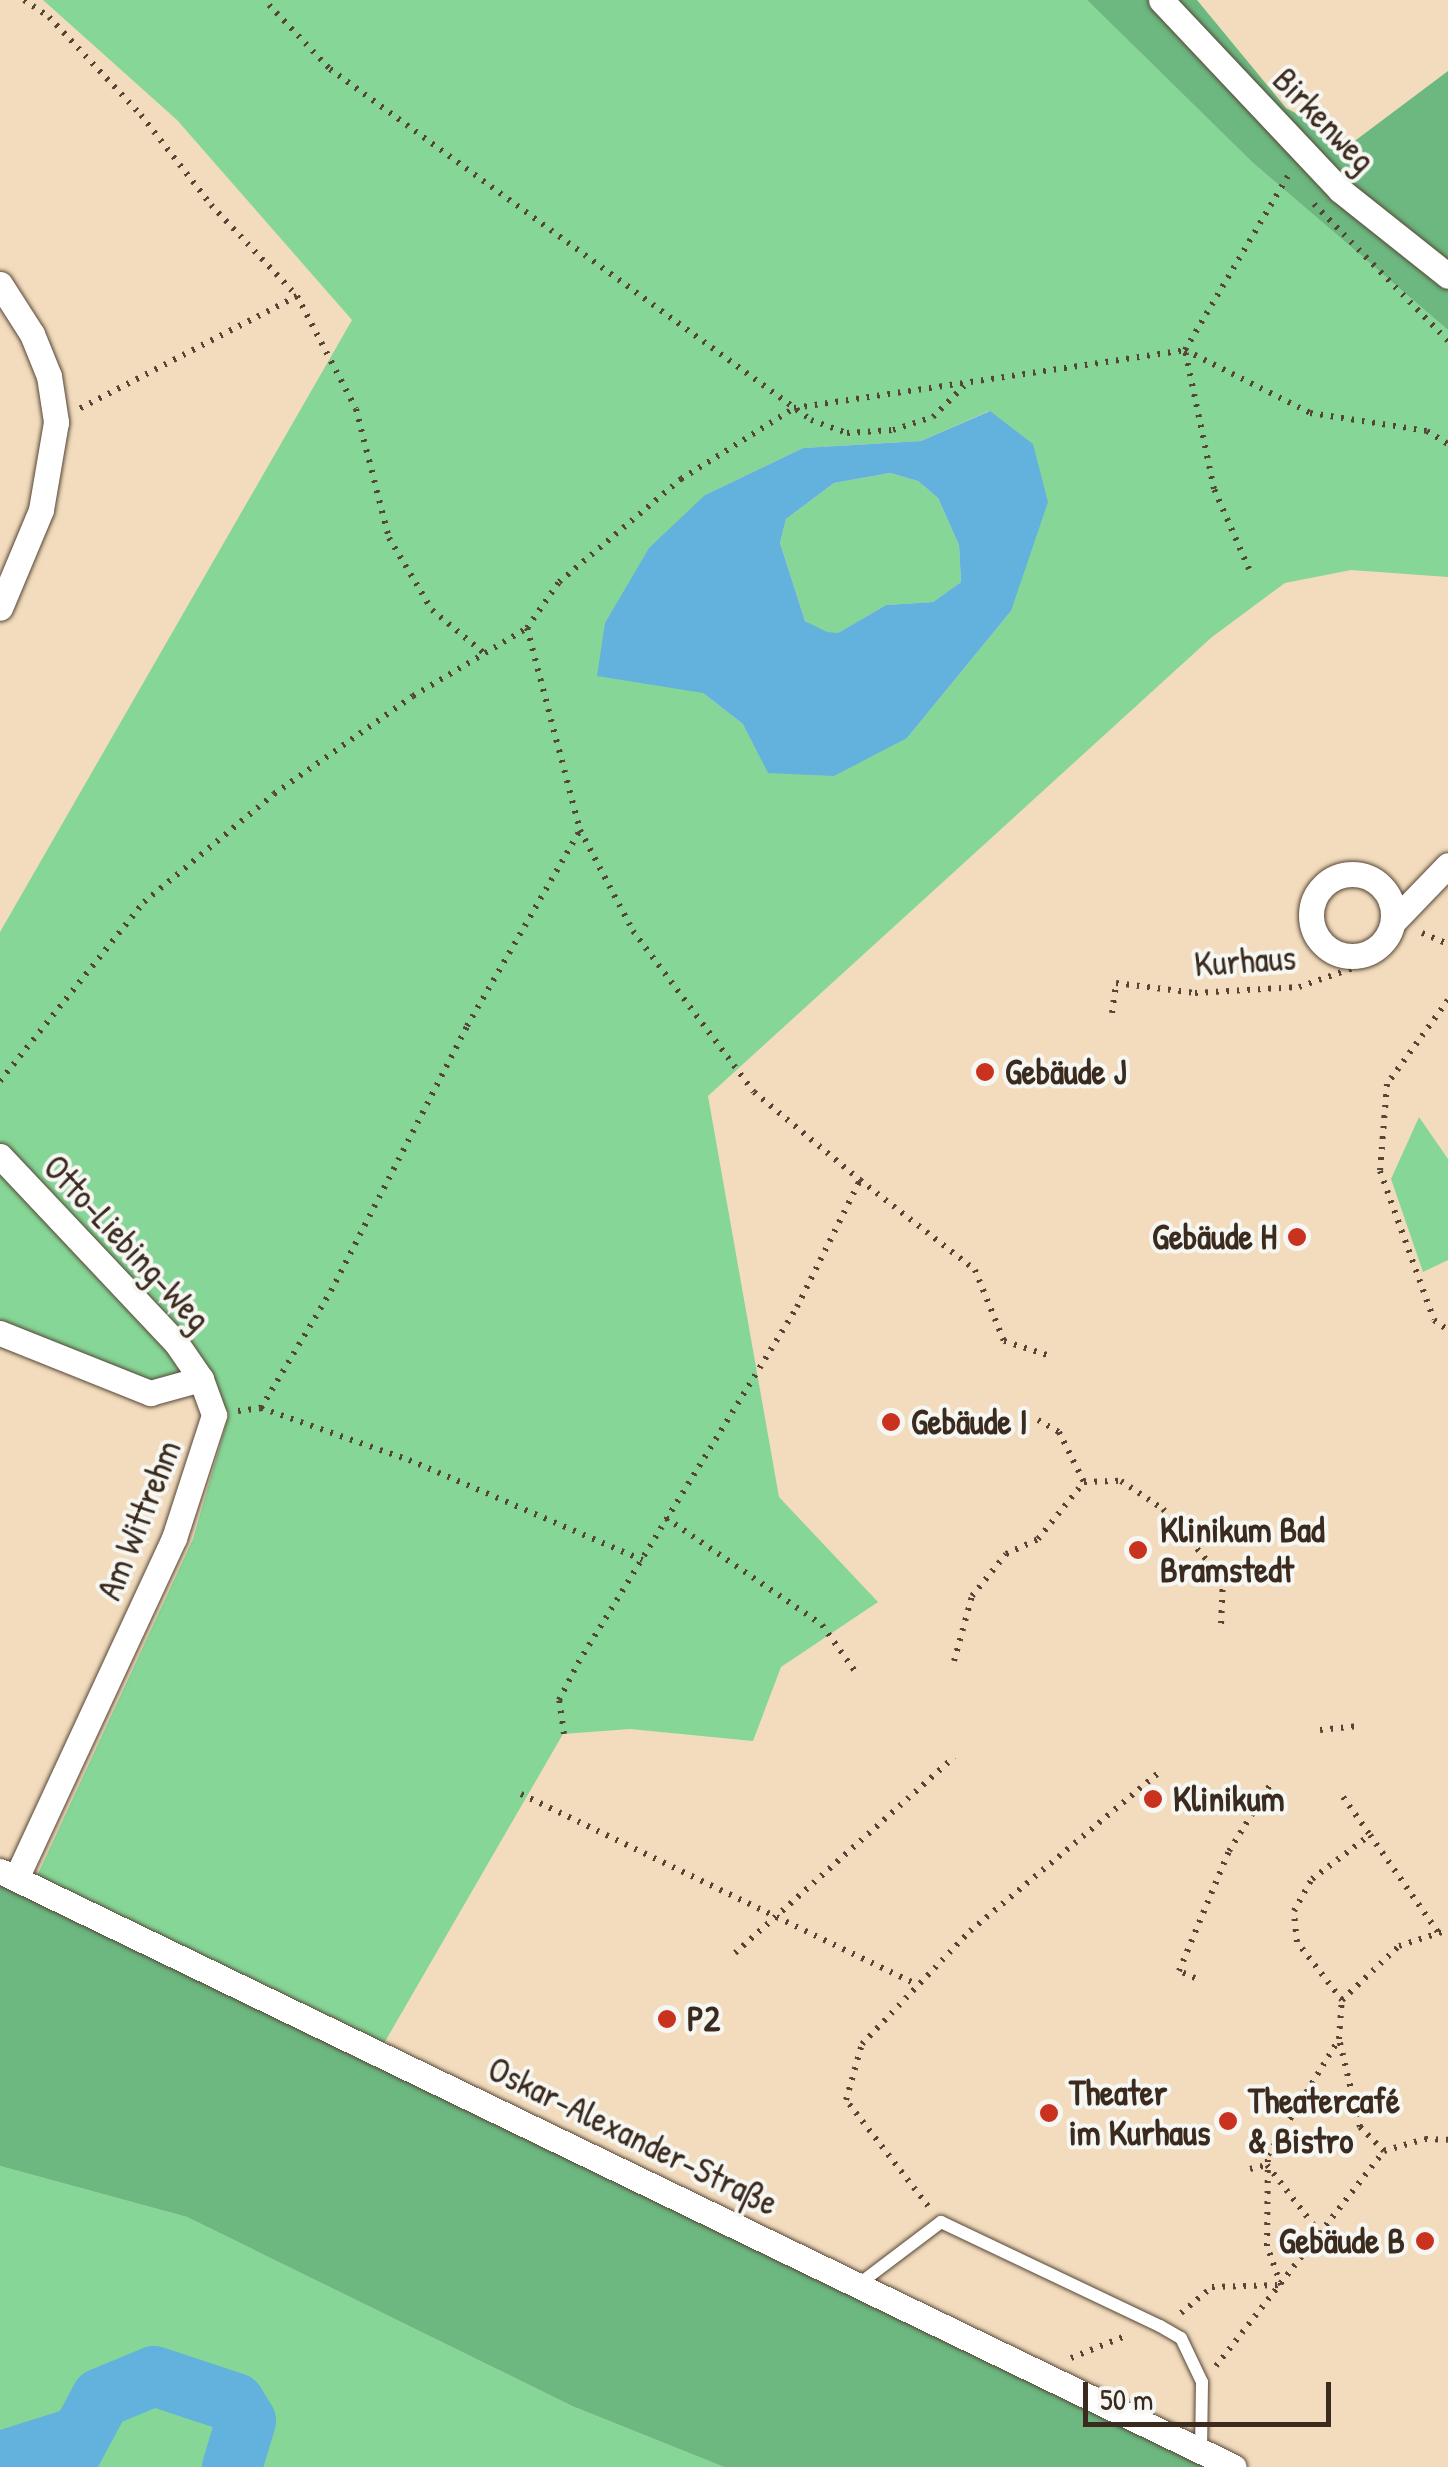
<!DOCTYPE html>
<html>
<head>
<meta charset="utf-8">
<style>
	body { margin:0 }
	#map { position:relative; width:1448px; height:2467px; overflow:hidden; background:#f2dcbd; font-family:"Patrick Hand",sans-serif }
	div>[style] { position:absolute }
	.green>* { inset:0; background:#86d797 }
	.forest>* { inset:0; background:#6cb880 }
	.water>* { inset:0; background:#63b2dd }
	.river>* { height:60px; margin:-30px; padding:0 30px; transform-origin:30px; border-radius:30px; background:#63b2dd }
	.path>* { height:6px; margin-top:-3px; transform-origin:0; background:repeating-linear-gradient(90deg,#564536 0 2.5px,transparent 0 10.5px) }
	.roads { filter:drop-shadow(0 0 2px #564536) drop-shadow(0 0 2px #564536) }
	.service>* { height:12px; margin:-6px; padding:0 6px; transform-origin:6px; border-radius:6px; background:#fff }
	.minor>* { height:25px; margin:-12.5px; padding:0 12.5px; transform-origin:12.5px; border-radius:12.5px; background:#fff }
	.minor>.ring { margin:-12.5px; padding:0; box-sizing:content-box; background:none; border:25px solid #fff; border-radius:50% }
	.dots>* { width:28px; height:28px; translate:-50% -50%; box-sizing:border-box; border:5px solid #f6f6f2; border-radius:50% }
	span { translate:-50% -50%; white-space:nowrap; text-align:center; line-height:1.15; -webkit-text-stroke:8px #f6f6f2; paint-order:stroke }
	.street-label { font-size:35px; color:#3b2a1e }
	.poi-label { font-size:35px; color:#3b2a1e; font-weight:700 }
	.left { translate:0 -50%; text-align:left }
	.right { translate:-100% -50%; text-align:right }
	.scale { position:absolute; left:1083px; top:2382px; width:248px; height:45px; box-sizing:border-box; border:5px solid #3b2a1e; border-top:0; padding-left:12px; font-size:30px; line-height:35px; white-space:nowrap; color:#3b2a1e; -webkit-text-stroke:8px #f6f6f2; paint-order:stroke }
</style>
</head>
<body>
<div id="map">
	<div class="green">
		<div style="clip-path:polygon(evenodd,43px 0,1087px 0,1252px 162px,1448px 330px,1448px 577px,1351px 570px,1285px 583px,1212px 637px,708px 1096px,779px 1497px,878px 1602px,781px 1667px,753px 1741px,630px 1729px,563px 1734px,379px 2052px,36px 1878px,193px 1539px,229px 1414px,201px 1379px,152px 1387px,0 1327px,0 932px,352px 320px,177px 120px,43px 0,989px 411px,1011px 611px,907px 738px,743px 724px,703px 693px,705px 495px,803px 448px,921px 441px,989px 411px)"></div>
		<div style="clip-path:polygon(890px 473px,918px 481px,938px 498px,959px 545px,961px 582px,933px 602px,886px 605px,838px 633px,827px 633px,805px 621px,780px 543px,786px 519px,834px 483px)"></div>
		<div style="clip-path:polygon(1419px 1117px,1448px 1159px,1448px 1260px,1423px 1272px,1391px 1179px)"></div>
		<div style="clip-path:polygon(0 2166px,187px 2217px,572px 2406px,724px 2467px,0 2467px)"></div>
	</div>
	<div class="forest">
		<div style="clip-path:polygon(1087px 0,1197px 0,1286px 108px,1352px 143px,1448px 71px,1448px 330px,1252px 162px)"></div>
		<div style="clip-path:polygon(0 1871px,1234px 2467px,724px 2467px,572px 2406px,187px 2217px,0 2166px)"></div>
	</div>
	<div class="water">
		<div style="clip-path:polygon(evenodd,990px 411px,1033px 444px,1048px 502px,1011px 611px,907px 738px,834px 776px,768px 773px,743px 724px,703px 693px,597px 676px,605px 623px,649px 548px,705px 495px,803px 448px,921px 441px,990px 411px,890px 473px,918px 481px,938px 498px,959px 545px,961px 582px,933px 602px,886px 605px,838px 633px,827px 632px,805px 621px,780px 543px,786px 519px,834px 483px,890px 473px)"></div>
		<div style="clip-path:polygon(101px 2398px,64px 2467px,0 2467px,0 2430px)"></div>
	</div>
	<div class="river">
		<div style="left:64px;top:2467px;width:78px;rotate:-61.8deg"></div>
		<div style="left:101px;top:2398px;width:57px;rotate:-22.5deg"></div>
		<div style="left:154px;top:2376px;width:85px;rotate:18.4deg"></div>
		<div style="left:235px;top:2403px;width:21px;rotate:59deg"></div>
		<div style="left:246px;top:2421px;width:48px;rotate:106.9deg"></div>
	</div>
	<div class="path">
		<div style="left:24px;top:0;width:30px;rotate:34deg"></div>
		<div style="left:49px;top:17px;width:134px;rotate:46.8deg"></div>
		<div style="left:141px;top:115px;width:114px;rotate:52.1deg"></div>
		<div style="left:211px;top:205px;width:125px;rotate:46.6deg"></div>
		<div style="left:297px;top:296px;width:246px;rotate:152.6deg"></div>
		<div style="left:269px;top:5px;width:88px;rotate:46.4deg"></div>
		<div style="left:330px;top:69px;width:595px;rotate:36.12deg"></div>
		<div style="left:811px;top:420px;width:38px;rotate:20deg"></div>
		<div style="left:847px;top:433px;width:46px;rotate:-3.7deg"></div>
		<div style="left:893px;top:430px;width:42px;rotate:-18deg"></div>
		<div style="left:933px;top:417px;width:44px;rotate:-45deg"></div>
		<div style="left:1314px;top:204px;width:192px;rotate:45.6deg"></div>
		<div style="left:297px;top:296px;width:127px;rotate:62.4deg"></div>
		<div style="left:356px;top:409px;width:133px;rotate:75.7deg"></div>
		<div style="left:389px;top:538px;width:84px;rotate:59.2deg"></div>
		<div style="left:432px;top:610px;width:69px;rotate:39.7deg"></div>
		<div style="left:1249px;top:569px;width:87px;rotate:-113.6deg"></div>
		<div style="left:1214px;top:489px;width:142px;rotate:-101.8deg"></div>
		<div style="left:1185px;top:350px;width:202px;rotate:-59.4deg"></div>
		<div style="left:527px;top:628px;width:209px;rotate:75.3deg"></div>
		<div style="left:580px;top:830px;width:114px;rotate:62.3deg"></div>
		<div style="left:633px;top:931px;width:201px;rotate:53.1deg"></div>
		<div style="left:754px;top:1092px;width:138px;rotate:39.7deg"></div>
		<div style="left:1422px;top:933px;width:28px;rotate:23deg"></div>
		<div style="left:1448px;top:1000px;width:104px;rotate:126deg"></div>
		<div style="left:1387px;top:1084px;width:87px;rotate:94.6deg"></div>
		<div style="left:1380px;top:1171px;width:158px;rotate:70.1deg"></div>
		<div style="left:1434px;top:1320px;width:17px;rotate:36deg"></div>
		<div style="left:1112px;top:1013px;width:30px;rotate:-82deg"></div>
		<div style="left:1116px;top:983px;width:80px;rotate:7.2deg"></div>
		<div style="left:1195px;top:993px;width:104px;rotate:-3.3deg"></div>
		<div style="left:1299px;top:987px;width:75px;rotate:-19.4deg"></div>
		<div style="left:1370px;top:962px;width:23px;rotate:-41deg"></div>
		<div style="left:0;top:1081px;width:230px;rotate:-51.2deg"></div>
		<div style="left:144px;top:902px;width:169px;rotate:-39.7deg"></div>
		<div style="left:274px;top:794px;width:170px;rotate:-35.2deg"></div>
		<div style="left:413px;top:696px;width:133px;rotate:-30.8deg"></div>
		<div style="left:527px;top:628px;width:56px;rotate:-55.2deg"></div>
		<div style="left:559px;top:582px;width:160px;rotate:-40.2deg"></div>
		<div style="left:681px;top:479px;width:133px;rotate:-32.1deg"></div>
		<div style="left:794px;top:408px;width:395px;rotate:-8.4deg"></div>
		<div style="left:1185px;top:350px;width:140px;rotate:26.7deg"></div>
		<div style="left:1310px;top:413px;width:118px;rotate:8.7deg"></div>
		<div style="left:1427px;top:431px;width:25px;rotate:32deg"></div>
		<div style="left:261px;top:1408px;width:157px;rotate:19.4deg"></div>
		<div style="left:409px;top:1460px;width:254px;rotate:23.2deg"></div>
		<div style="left:238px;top:1411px;width:23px;rotate:-7deg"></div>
		<div style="left:261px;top:1408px;width:136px;rotate:-59.1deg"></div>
		<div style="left:331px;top:1291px;width:298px;rotate:-62.8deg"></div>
		<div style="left:467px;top:1026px;width:226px;rotate:-60deg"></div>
		<div style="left:1038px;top:1420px;width:24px;rotate:30deg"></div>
		<div style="left:1059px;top:1432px;width:56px;rotate:63.4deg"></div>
		<div style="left:1084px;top:1482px;width:37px;rotate:-2deg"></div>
		<div style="left:1121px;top:1481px;width:50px;rotate:33.7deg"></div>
		<div style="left:1163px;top:1509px;width:92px;rotate:49.4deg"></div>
		<div style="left:1223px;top:1579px;width:45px;rotate:92.5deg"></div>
		<div style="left:666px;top:1518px;width:189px;rotate:34.4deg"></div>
		<div style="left:822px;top:1625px;width:60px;rotate:54.5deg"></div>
		<div style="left:954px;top:1661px;width:67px;rotate:-74.5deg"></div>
		<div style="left:972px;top:1596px;width:54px;rotate:-51deg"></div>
		<div style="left:1006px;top:1554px;width:35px;rotate:-25deg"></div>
		<div style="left:1038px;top:1539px;width:73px;rotate:-51.1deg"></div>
		<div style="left:1320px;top:1730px;width:36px;rotate:-6deg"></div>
		<div style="left:564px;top:1734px;width:34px;rotate:-98deg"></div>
		<div style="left:559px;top:1700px;width:42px;rotate:-62.8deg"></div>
		<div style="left:578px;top:1663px;width:418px;rotate:-58.4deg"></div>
		<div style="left:797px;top:1307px;width:142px;rotate:-63.6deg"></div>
		<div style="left:860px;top:1180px;width:146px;rotate:38deg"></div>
		<div style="left:975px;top:1270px;width:77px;rotate:67.8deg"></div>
		<div style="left:1004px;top:1341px;width:45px;rotate:18deg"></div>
		<div style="left:521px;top:1794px;width:437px;rotate:25.7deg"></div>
		<div style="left:1343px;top:1797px;width:47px;rotate:54.6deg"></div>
		<div style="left:735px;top:1953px;width:294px;rotate:-41.8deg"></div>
		<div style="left:1195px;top:1978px;width:17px;rotate:-156deg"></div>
		<div style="left:1179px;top:1971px;width:130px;rotate:-67.4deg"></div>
		<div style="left:1229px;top:1851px;width:81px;rotate:-58.1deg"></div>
		<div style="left:1342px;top:2000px;width:79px;rotate:-43.5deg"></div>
		<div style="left:1399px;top:1946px;width:52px;rotate:-18.1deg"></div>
		<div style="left:1384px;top:2151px;width:34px;rotate:-135deg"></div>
		<div style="left:1360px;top:2127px;width:90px;rotate:-103.4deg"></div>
		<div style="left:1339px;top:2039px;width:39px;rotate:-86deg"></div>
		<div style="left:1342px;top:2000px;width:73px;rotate:-127.8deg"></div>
		<div style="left:1297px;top:1942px;width:31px;rotate:-96deg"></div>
		<div style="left:1294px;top:1911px;width:37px;rotate:-61deg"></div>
		<div style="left:1312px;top:1879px;width:73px;rotate:-37.2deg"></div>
		<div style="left:1370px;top:1835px;width:118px;rotate:55deg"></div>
		<div style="left:1250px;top:2169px;width:17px;rotate:-13deg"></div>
		<div style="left:1267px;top:2165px;width:90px;rotate:52.2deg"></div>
		<div style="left:928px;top:2206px;width:134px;rotate:-127.7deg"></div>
		<div style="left:846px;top:2100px;width:58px;rotate:-74.1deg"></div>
		<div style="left:862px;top:2044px;width:156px;rotate:-46.3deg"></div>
		<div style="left:970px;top:1931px;width:246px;rotate:-40deg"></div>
		<div style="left:1181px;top:2313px;width:40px;rotate:-40deg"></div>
		<div style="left:1212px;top:2287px;width:69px;rotate:-1.7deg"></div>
		<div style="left:1281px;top:2285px;width:41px;rotate:-109.7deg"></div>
		<div style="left:1267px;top:2246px;width:91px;rotate:-89.4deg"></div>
		<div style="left:1268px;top:2155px;width:136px;rotate:-58.5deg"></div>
		<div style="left:1071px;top:2358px;width:61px;rotate:-22deg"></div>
		<div style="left:1216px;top:2366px;width:273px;rotate:-52deg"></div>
		<div style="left:1384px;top:2151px;width:43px;rotate:-16.3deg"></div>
		<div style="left:1425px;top:2139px;width:23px;rotate:2deg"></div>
	</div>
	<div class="roads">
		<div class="service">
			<div style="left:859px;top:2284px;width:103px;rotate:-37.1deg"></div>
			<div style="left:941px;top:2222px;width:242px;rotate:25.4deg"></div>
			<div style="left:1160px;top:2326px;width:24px;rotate:30deg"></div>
			<div style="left:1181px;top:2338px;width:49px;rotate:64.5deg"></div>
			<div style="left:1202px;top:2382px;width:69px;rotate:90.8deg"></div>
		</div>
		<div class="minor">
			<div style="left:1161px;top:0;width:261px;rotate:46.7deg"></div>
			<div style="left:1340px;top:190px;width:138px;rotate:38.5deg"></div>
			<div style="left:0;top:284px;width:59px;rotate:57.4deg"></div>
			<div style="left:32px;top:334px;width:45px;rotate:68deg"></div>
			<div style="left:49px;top:376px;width:47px;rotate:81.3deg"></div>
			<div style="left:56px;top:422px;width:89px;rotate:99.7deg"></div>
			<div style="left:41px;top:510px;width:106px;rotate:112.7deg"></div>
			<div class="ring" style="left:1311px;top:874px;width:57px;height:57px"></div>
			<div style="left:1393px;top:922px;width:79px;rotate:-46deg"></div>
			<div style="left:0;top:1156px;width:258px;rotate:46.7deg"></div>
			<div style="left:177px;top:1344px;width:42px;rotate:55.6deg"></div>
			<div style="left:201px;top:1379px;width:38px;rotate:70deg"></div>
			<div style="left:214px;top:1415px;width:129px;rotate:108deg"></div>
			<div style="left:174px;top:1538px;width:375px;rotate:114.9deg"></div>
			<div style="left:0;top:1333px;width:162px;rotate:21.8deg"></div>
			<div style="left:150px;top:1393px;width:53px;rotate:-15.4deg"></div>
			<div style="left:0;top:1871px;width:1370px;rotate:25.78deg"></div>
		</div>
	</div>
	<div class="dots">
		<div style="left:985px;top:1072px;background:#c8321e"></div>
		<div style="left:1297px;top:1237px;background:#c8321e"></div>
		<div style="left:891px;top:1422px;background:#c8321e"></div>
		<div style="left:1138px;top:1550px;background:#c8321e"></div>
		<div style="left:1153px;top:1799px;background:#c8321e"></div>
		<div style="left:667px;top:2019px;background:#c8321e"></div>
		<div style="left:1049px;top:2113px;background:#c8321e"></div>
		<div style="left:1228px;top:2121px;background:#c8321e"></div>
		<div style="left:1425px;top:2241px;background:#c8321e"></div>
	</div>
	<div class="street-label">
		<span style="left:1324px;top:120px;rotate:46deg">Birkenweg</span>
		<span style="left:1245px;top:961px;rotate:-4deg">Kurhaus</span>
		<span style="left:127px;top:1243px;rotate:47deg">Otto-Liebing-Weg</span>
		<span style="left:139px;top:1520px;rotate:-68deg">Am Wittrehm</span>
		<span style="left:633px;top:2136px;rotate:26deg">Oskar-Alexander-Straße</span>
	</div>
	<div class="poi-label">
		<span class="left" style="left:1005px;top:1072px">Gebäude J</span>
		<span class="right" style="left:1277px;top:1237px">Gebäude H</span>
		<span class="left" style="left:911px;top:1422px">Gebäude I</span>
		<span class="left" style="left:1160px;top:1550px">Klinikum Bad<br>Bramstedt</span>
		<span class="left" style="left:1173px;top:1799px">Klinikum</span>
		<span class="left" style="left:687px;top:2019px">P2</span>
		<span class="left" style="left:1069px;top:2113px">Theater<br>im Kurhaus</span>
		<span class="left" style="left:1248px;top:2121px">Theatercafé<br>&amp; Bistro</span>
		<span class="right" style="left:1405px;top:2241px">Gebäude B</span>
	</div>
	<div class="scale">50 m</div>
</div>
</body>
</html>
